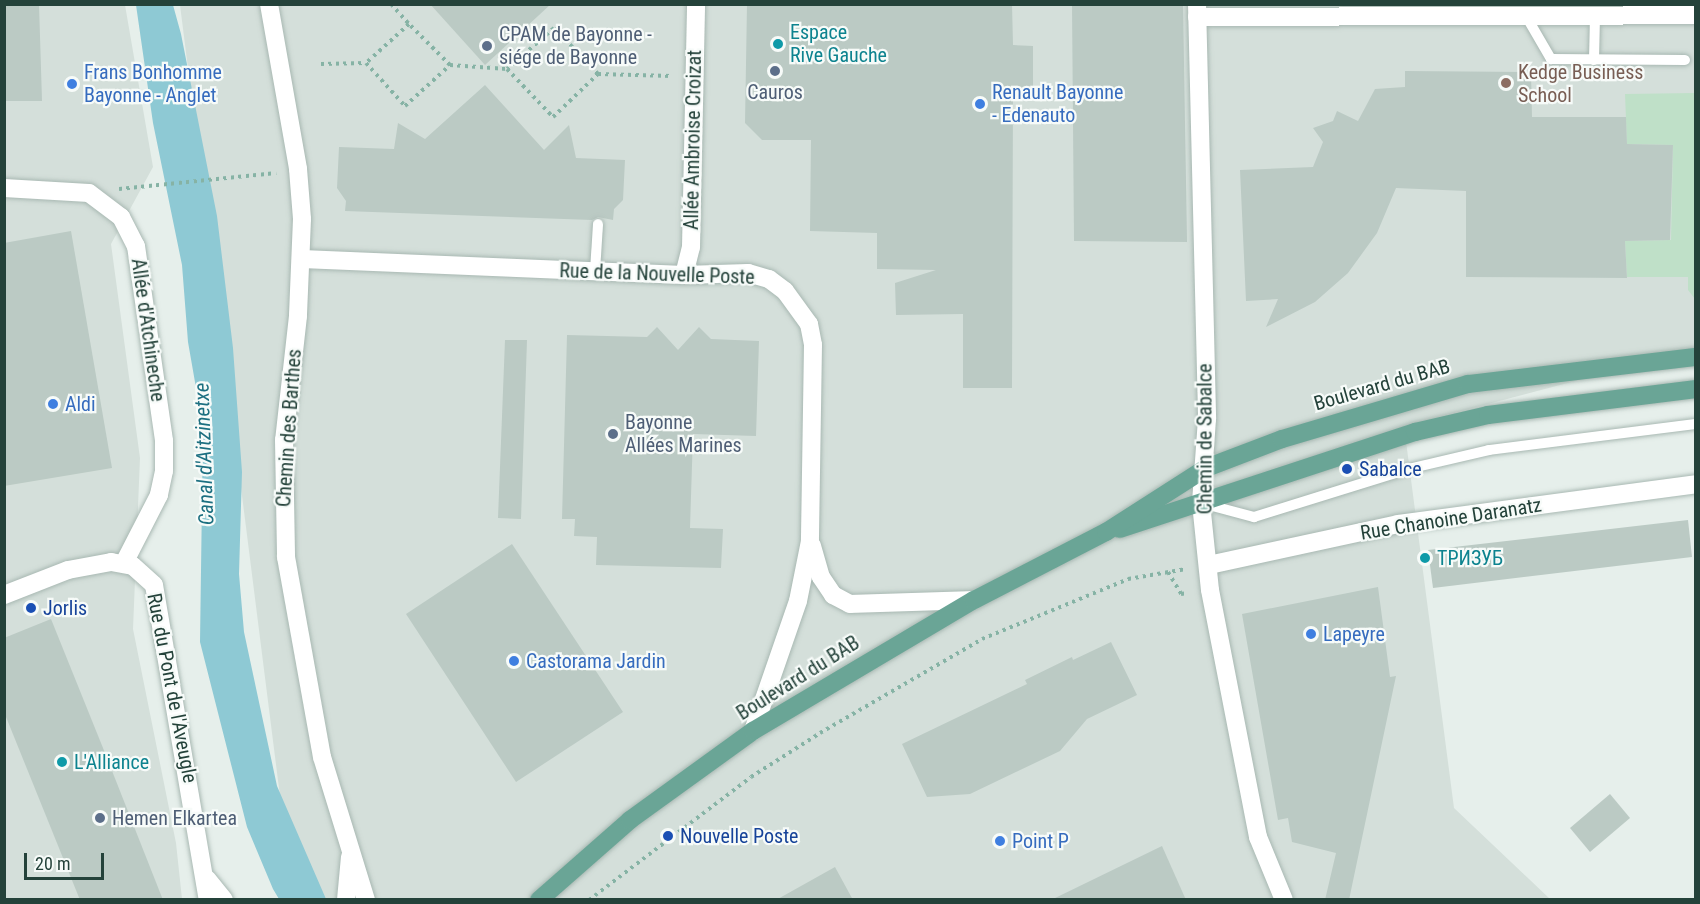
<!DOCTYPE html>
<html>
<head>
<meta charset="utf-8">
<style>
	body { margin:0 }
	#map { position:relative; width:1700px; height:904px; overflow:hidden; background:#e6efeb; font-family:"Roboto Condensed",sans-serif }
	div>[style] { position:absolute }
	.built>* { inset:0; background:#d4dfda }
	.green>* { inset:0; background:#bfe0c8 }
	.water>* { inset:0; background:#8ec9d4 }
	.building>* { inset:0; background:#bbcac4 }
	.path>* { height:4px; margin-top:-2px; transform-origin:0; background:repeating-linear-gradient(90deg,#86b3a5 0 3px,transparent 0 7.5px) }
	.roads { filter:drop-shadow(0 0 2px #a8b8b2) drop-shadow(0 0 2px #a8b8b2) }
	.lane>* { height:10px; margin:-5px; padding:0 5px; transform-origin:5px; border-radius:5px; background:#fff }
	.street>* { height:18px; margin:-9px; padding:0 9px; transform-origin:9px; border-radius:9px; background:#fff }
	.primary>* { height:18px; margin:-9px; padding:0 9px; transform-origin:9px; border-radius:9px; background:#6aa596 }
	.dots>* { width:16px; height:16px; translate:-50% -50%; box-sizing:border-box; border:3px solid #f7fbf9; border-radius:50% }
	span { translate:-50% -50%; white-space:nowrap; text-align:center; line-height:1.15; -webkit-text-stroke:4.5px #f7fbf9; paint-order:stroke }
	.culture-label { font-size:20px; color:#0d838f }
	.left { translate:0 -50%; text-align:left }
	.service-label { font-size:20px; color:#4e5e75 }
	.shop-label { font-size:20px; color:#366cbe }
	.education-label { font-size:20px; color:#785e54 }
	.street-label { font-size:20px; color:#24423a }
	.transit-label { font-size:20px; color:#164399 }
	.water-label { font-size:21px; color:#1c6f80; font-style:italic }
	.frame { position:absolute; inset:0; border:6px solid #24423a; pointer-events:none }
	.scale { position:absolute; left:24px; top:853px; width:80px; height:27px; box-sizing:border-box; border:3px solid #24423a; border-top:0; padding-left:8px; font-size:18px; line-height:21px; white-space:nowrap; color:#24423a; -webkit-text-stroke:4px #f7fbf9; paint-order:stroke }
</style>
</head>
<body>
<div id="map">
	<div class="built">
		<div style="clip-path:polygon(5px 5px,125px 5px,153px 167px,111px 244px,140px 458px,133px 629px,176px 843px,182px 899px,5px 900px)"></div>
		<div style="clip-path:polygon(180px 5px,1695px 5px,1695px 357px,1651px 361px,1404px 426px,1454px 808px,1550px 899px,293px 899px)"></div>
	</div>
	<div class="green">
		<div style="clip-path:polygon(1695px 93px,1695px 299px,1688px 290px,1688px 277px,1627px 277px,1625px 241px,1671px 240px,1673px 145px,1627px 144px,1625px 94px)"></div>
	</div>
	<div class="water">
		<div style="clip-path:polygon(136px 5px,173px 5px,181px 34px,217px 216px,233px 348px,242px 472px,239px 574px,244px 632px,277px 786px,326px 899px,279px 899px,273px 889px,247px 827px,200px 642px,203px 428px,188px 342px,182px 265px,153px 123px)"></div>
	</div>
	<div class="building">
		<div style="clip-path:polygon(4px 4px,39px 4px,42px 101px,4px 101px)"></div>
		<div style="clip-path:polygon(430px 4px,551px 4px,485px 65px)"></div>
		<div style="clip-path:polygon(747px 4px,1012px 4px,1013px 45px,1033px 46px,1033px 93px,1013px 93px,1012px 388px,963px 388px,963px 314px,896px 315px,895px 283px,936px 270px,877px 269px,877px 233px,810px 231px,811px 140px,762px 140px,745px 123px)"></div>
		<div style="clip-path:polygon(1072px 4px,1183px 4px,1187px 242px,1074px 241px)"></div>
		<div style="clip-path:polygon(1405px 71px,1531px 72px,1532px 117px,1626px 117px,1627px 144px,1673px 145px,1670px 240px,1625px 241px,1627px 278px,1466px 277px,1466px 191px,1396px 188px,1377px 233px,1348px 273px,1315px 302px,1266px 327px,1278px 299px,1246px 301px,1240px 170px,1313px 167px,1323px 142px,1313px 128px,1333px 121px,1337px 111px,1358px 121px,1375px 89px,1405px 87px)"></div>
		<div style="clip-path:polygon(485px 85px,544px 150px,569px 125px,576px 158px,625px 160px,623px 200px,614px 209px,613px 220px,598px 217px,592px 220px,345px 211px,346px 201px,337px 188px,339px 147px,394px 149px,398px 123px,425px 139px)"></div>
		<div style="clip-path:polygon(71px 231px,112px 468px,4px 486px,4px 243px)"></div>
		<div style="clip-path:polygon(657px 327px,678px 350px,699px 327px,711px 339px,759px 341px,756px 436px,693px 434px,690px 528px,723px 529px,721px 568px,596px 565px,597px 537px,574px 536px,575px 519px,562px 519px,567px 335px,647px 337px)"></div>
		<div style="clip-path:polygon(505px 340px,527px 340px,521px 519px,498px 518px)"></div>
		<div style="clip-path:polygon(1688px 520px,1692px 557px,1433px 588px,1428px 550px)"></div>
		<div style="clip-path:polygon(512px 544px,623px 712px,516px 782px,406px 614px)"></div>
		<div style="clip-path:polygon(1378px 587px,1390px 677px,1396px 676px,1349px 900px,1325px 900px,1336px 853px,1292px 842px,1288px 818px,1278px 820px,1242px 614px)"></div>
		<div style="clip-path:polygon(51px 619px,103px 748px,163px 900px,80px 900px,4px 712px,4px 638px)"></div>
		<div style="clip-path:polygon(1111px 642px,1137px 695px,1087px 719px,1060px 751px,970px 794px,927px 797px,902px 744px,1027px 684px,1025px 680px,1072px 657px,1073px 660px)"></div>
		<div style="clip-path:polygon(1610px 794px,1630px 818px,1590px 852px,1570px 828px)"></div>
		<div style="clip-path:polygon(1162px 846px,1186px 900px,1051px 900px)"></div>
		<div style="clip-path:polygon(835px 867px,853px 900px,776px 900px)"></div>
	</div>
	<div class="path">
		<div style="left:391px;top:4px;width:27px;rotate:48deg"></div>
		<div style="left:321px;top:64px;width:45px;rotate:-1.3deg"></div>
		<div style="left:366px;top:63px;width:58px;rotate:47.8deg"></div>
		<div style="left:405px;top:106px;width:61px;rotate:-42.3deg"></div>
		<div style="left:450px;top:65px;width:58px;rotate:-135deg"></div>
		<div style="left:409px;top:24px;width:58px;rotate:137.8deg"></div>
		<div style="left:450px;top:65px;width:57px;rotate:4deg"></div>
		<div style="left:598px;top:74px;width:64px;rotate:-133.7deg"></div>
		<div style="left:554px;top:28px;width:62px;rotate:138.9deg"></div>
		<div style="left:507px;top:69px;width:66px;rotate:46.2deg"></div>
		<div style="left:553px;top:117px;width:62px;rotate:-43.7deg"></div>
		<div style="left:598px;top:74px;width:74px;rotate:1.5deg"></div>
		<div style="left:119px;top:189px;width:158px;rotate:-5.8deg"></div>
		<div style="left:1168px;top:572px;width:26px;rotate:59deg"></div>
		<div style="left:1181px;top:594px;width:7px;rotate:-8deg"></div>
		<div style="left:589px;top:900px;width:203px;rotate:-37.2deg"></div>
		<div style="left:751px;top:777px;width:82px;rotate:-32.5deg"></div>
		<div style="left:820px;top:733px;width:187px;rotate:-30.1deg"></div>
		<div style="left:982px;top:639px;width:158px;rotate:-22.3deg"></div>
		<div style="left:1128px;top:579px;width:59px;rotate:-9.8deg"></div>
	</div>
	<div class="roads">
		<div class="lane">
			<div style="left:1526px;top:16px;width:50px;rotate:59.8deg"></div>
			<div style="left:1551px;top:59px;width:134px;rotate:0.4deg"></div>
			<div style="left:1594px;top:60px;width:45px;rotate:-88.7deg"></div>
			<div style="left:595px;top:271px;width:47px;rotate:-86.3deg"></div>
			<div style="left:1205px;top:504px;width:51px;rotate:14.9deg"></div>
			<div style="left:1254px;top:517px;width:161px;rotate:-17.3deg"></div>
			<div style="left:1408px;top:469px;width:83px;rotate:-13.2deg"></div>
			<div style="left:1489px;top:450px;width:209px;rotate:-7.2deg"></div>
		</div>
		<div class="street">
			<div style="left:269px;top:4px;width:168px;rotate:80deg"></div>
			<div style="left:298px;top:169px;width:50px;rotate:85.4deg"></div>
			<div style="left:302px;top:219px;width:97px;rotate:92.4deg"></div>
			<div style="left:298px;top:316px;width:125px;rotate:96.4deg"></div>
			<div style="left:284px;top:440px;width:117px;rotate:89deg"></div>
			<div style="left:286px;top:557px;width:203px;rotate:79.8deg"></div>
			<div style="left:322px;top:757px;width:150px;rotate:72.9deg"></div>
			<div style="left:1197px;top:4px;width:415px;rotate:88.6deg"></div>
			<div style="left:1207px;top:419px;width:84px;rotate:94.1deg"></div>
			<div style="left:1201px;top:503px;width:87px;rotate:84.1deg"></div>
			<div style="left:1210px;top:590px;width:252px;rotate:79deg"></div>
			<div style="left:1258px;top:837px;width:68px;rotate:67.6deg"></div>
			<div style="left:1197px;top:17px;width:499px;rotate:-0.2deg"></div>
			<div style="left:4px;top:188px;width:85px;rotate:3.4deg"></div>
			<div style="left:89px;top:193px;width:40px;rotate:37deg"></div>
			<div style="left:121px;top:217px;width:33px;rotate:63deg"></div>
			<div style="left:136px;top:246px;width:197px;rotate:81.8deg"></div>
			<div style="left:164px;top:441px;width:30px;rotate:90deg"></div>
			<div style="left:164px;top:471px;width:25px;rotate:102deg"></div>
			<div style="left:159px;top:495px;width:76px;rotate:117.2deg"></div>
			<div style="left:302px;top:259px;width:382px;rotate:2.4deg"></div>
			<div style="left:684px;top:275px;width:64px;rotate:-1.8deg"></div>
			<div style="left:748px;top:273px;width:22px;rotate:16deg"></div>
			<div style="left:769px;top:279px;width:20px;rotate:37deg"></div>
			<div style="left:785px;top:291px;width:41px;rotate:54deg"></div>
			<div style="left:809px;top:324px;width:21px;rotate:79deg"></div>
			<div style="left:813px;top:345px;width:196px;rotate:90.9deg"></div>
			<div style="left:810px;top:541px;width:61px;rotate:101.3deg"></div>
			<div style="left:798px;top:601px;width:138px;rotate:109.1deg"></div>
			<div style="left:684px;top:275px;width:29px;rotate:-76deg"></div>
			<div style="left:691px;top:247px;width:243px;rotate:-88.8deg"></div>
			<div style="left:812px;top:546px;width:32px;rotate:74deg"></div>
			<div style="left:821px;top:577px;width:22px;rotate:56deg"></div>
			<div style="left:833px;top:595px;width:19px;rotate:28deg"></div>
			<div style="left:850px;top:604px;width:124px;rotate:-1.8deg"></div>
			<div style="left:1209px;top:565px;width:193px;rotate:-12.2deg"></div>
			<div style="left:1398px;top:524px;width:301px;rotate:-7.6deg"></div>
			<div style="left:4px;top:595px;width:69px;rotate:-21.3deg"></div>
			<div style="left:68px;top:570px;width:44px;rotate:-10.5deg"></div>
			<div style="left:111px;top:562px;width:22px;rotate:10deg"></div>
			<div style="left:133px;top:566px;width:28px;rotate:42deg"></div>
			<div style="left:154px;top:585px;width:320px;rotate:80.3deg"></div>
			<div style="left:207px;top:879px;width:27px;rotate:51deg"></div>
			<div style="left:346px;top:900px;width:43px;rotate:-84.7deg"></div>
		</div>
		<div class="primary">
			<div style="left:1120px;top:529px;width:311px;rotate:-18.2deg"></div>
			<div style="left:1415px;top:432px;width:75px;rotate:-13.1deg"></div>
			<div style="left:1488px;top:415px;width:210px;rotate:-7.1deg"></div>
			<div style="left:539px;top:900px;width:121px;rotate:-41.3deg"></div>
			<div style="left:630px;top:820px;width:152px;rotate:-35.9deg"></div>
			<div style="left:753px;top:731px;width:257px;rotate:-30.7deg"></div>
			<div style="left:974px;top:600px;width:148px;rotate:-27.3deg"></div>
			<div style="left:1106px;top:532px;width:119px;rotate:-32.6deg"></div>
			<div style="left:1206px;top:468px;width:81px;rotate:-20.9deg"></div>
			<div style="left:1282px;top:439px;width:194px;rotate:-16.5deg"></div>
			<div style="left:1468px;top:384px;width:230px;rotate:-6.8deg"></div>
		</div>
	</div>
	<div class="dots">
		<div style="left:778px;top:44px;background:#0f9aa8"></div>
		<div style="left:487px;top:46px;background:#5c6f8a"></div>
		<div style="left:775px;top:71px;background:#5c6f8a"></div>
		<div style="left:1506px;top:83px;background:#8d6e63"></div>
		<div style="left:72px;top:84px;background:#3f7fe0"></div>
		<div style="left:980px;top:104px;background:#3f7fe0"></div>
		<div style="left:53px;top:404px;background:#3f7fe0"></div>
		<div style="left:613px;top:434px;background:#5c6f8a"></div>
		<div style="left:1347px;top:469px;background:#1a4fb4"></div>
		<div style="left:1425px;top:558px;background:#0f9aa8"></div>
		<div style="left:31px;top:608px;background:#1a4fb4"></div>
		<div style="left:1311px;top:634px;background:#3f7fe0"></div>
		<div style="left:514px;top:661px;background:#3f7fe0"></div>
		<div style="left:62px;top:762px;background:#0f9aa8"></div>
		<div style="left:100px;top:818px;background:#5c6f8a"></div>
		<div style="left:668px;top:836px;background:#1a4fb4"></div>
		<div style="left:1000px;top:841px;background:#3f7fe0"></div>
	</div>
	<div class="culture-label">
		<span class="left" style="left:790px;top:44px">Espace<br>Rive Gauche</span>
		<span class="left" style="left:1437px;top:558px">ТРИЗУБ</span>
		<span class="left" style="left:74px;top:762px">L'Alliance</span>
	</div>
	<div class="service-label">
		<span class="left" style="left:499px;top:46px">CPAM de Bayonne -<br>siége de Bayonne</span>
		<span style="left:775px;top:92px">Cauros</span>
		<span class="left" style="left:625px;top:434px">Bayonne<br>Allées Marines</span>
		<span class="left" style="left:112px;top:818px">Hemen Elkartea</span>
	</div>
	<div class="shop-label">
		<span class="left" style="left:84px;top:84px">Frans Bonhomme<br>Bayonne - Anglet</span>
		<span class="left" style="left:992px;top:104px">Renault Bayonne<br>- Edenauto</span>
		<span class="left" style="left:65px;top:404px">Aldi</span>
		<span class="left" style="left:1323px;top:634px">Lapeyre</span>
		<span class="left" style="left:526px;top:661px">Castorama Jardin</span>
		<span class="left" style="left:1012px;top:841px">Point P</span>
	</div>
	<div class="education-label">
		<span class="left" style="left:1518px;top:84px">Kedge Business<br>School</span>
	</div>
	<div class="street-label">
		<span style="left:693px;top:140px;rotate:-89deg">Allée Ambroise Croizat</span>
		<span style="left:657px;top:274px;rotate:2deg">Rue de la Nouvelle Poste</span>
		<span style="left:148px;top:330px;rotate:82deg">Allée d'Atchineche</span>
		<span style="left:1382px;top:385px;rotate:-16deg">Boulevard du BAB</span>
		<span style="left:289px;top:428px;rotate:-86deg">Chemin des Barthes</span>
		<span style="left:1205px;top:439px;rotate:-90deg">Chemin de Sabalce</span>
		<span style="left:1451px;top:519px;rotate:-9deg">Rue Chanoine Daranatz</span>
		<span style="left:798px;top:678px;rotate:-32deg">Boulevard du BAB</span>
		<span style="left:172px;top:688px;rotate:79deg">Rue du Pont de l'Aveugle</span>
	</div>
	<div class="transit-label">
		<span class="left" style="left:1359px;top:469px">Sabalce</span>
		<span class="left" style="left:43px;top:608px">Jorlis</span>
		<span class="left" style="left:680px;top:836px">Nouvelle Poste</span>
	</div>
	<div class="water-label">
		<span style="left:204px;top:454px;rotate:-92deg">Canal d'Aitzinetxe</span>
	</div>
	<div class="frame"></div>
	<div class="scale">20 m</div>
</div>
</body>
</html>
